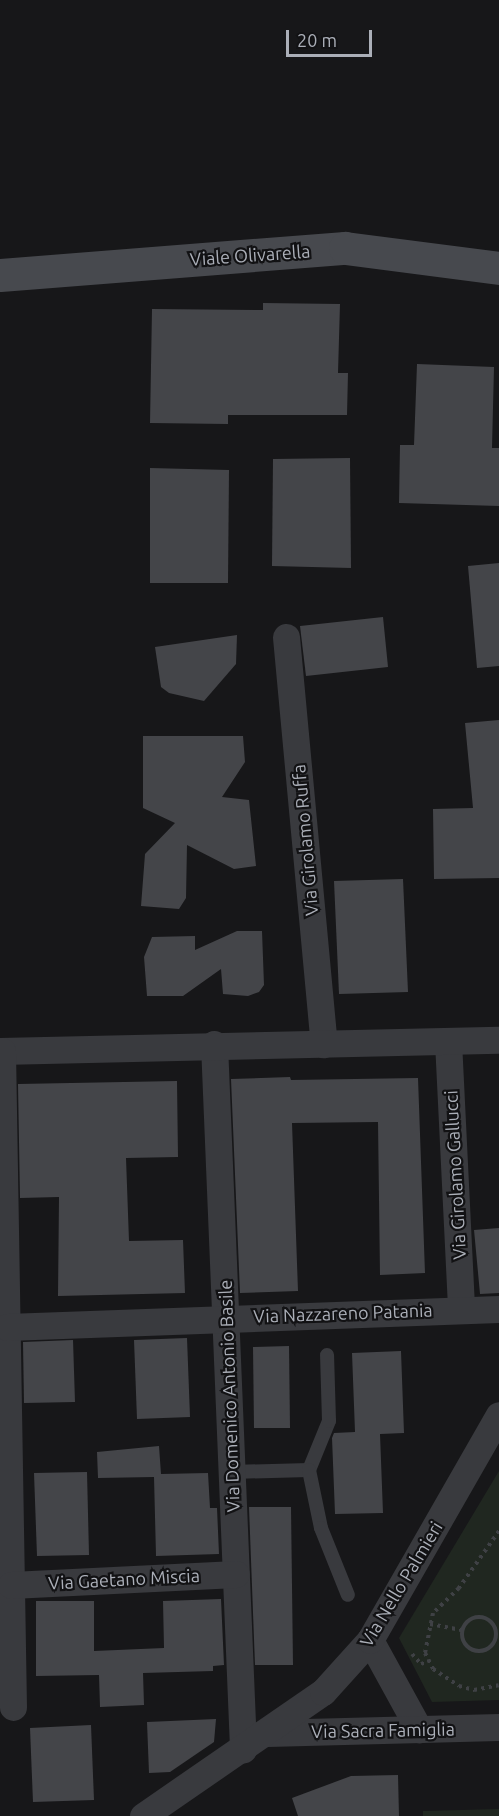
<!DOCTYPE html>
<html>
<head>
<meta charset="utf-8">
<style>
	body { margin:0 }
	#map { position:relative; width:499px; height:1816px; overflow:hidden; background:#171719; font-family:Ubuntu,sans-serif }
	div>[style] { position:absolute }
	.green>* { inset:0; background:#202720 }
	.building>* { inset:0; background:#444549 }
	.path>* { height:4px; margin-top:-2px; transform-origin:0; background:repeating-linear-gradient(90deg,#3f4145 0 3px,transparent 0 7.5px) }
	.path>.ring { margin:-2px; padding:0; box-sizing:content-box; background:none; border:4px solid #3f4145; border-radius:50% }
	.lane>* { height:14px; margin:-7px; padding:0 7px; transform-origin:7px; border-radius:7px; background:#393a3e }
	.street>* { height:27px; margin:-13.5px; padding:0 13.5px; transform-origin:13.5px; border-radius:13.5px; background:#393a3e }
	.secondary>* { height:33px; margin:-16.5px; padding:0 16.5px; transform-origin:16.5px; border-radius:16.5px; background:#47494e }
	span { translate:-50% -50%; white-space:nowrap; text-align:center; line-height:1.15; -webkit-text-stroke:4.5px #121214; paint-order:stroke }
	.street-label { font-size:18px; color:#abafb8 }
	.scale { position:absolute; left:286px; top:30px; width:86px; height:27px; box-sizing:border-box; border:3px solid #abafb8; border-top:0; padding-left:8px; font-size:18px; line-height:21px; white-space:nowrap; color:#abafb8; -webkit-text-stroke:4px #121214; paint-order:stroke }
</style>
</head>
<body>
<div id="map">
	<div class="green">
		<div style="clip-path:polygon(499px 1471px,499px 1700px,432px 1702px,399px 1638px)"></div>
		<div style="clip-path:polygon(499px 1809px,499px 1816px,423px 1816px,423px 1811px)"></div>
	</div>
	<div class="building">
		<div style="clip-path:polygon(263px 303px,340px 304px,338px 373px,348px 373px,347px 415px,228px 415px,228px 424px,150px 423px,152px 309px,263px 310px)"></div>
		<div style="clip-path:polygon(417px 364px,494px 367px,492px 448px,499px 448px,499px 506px,399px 503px,400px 445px,414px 445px)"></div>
		<div style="clip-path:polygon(350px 458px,351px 568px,272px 566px,273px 459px)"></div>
		<div style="clip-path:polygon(150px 468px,229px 470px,228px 583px,150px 583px)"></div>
		<div style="clip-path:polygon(499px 563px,499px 666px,477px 668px,468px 566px)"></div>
		<div style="clip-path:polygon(383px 617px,388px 667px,306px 676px,300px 626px)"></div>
		<div style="clip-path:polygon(237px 635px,236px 664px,204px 701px,169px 693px,161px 687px,155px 647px)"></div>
		<div style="clip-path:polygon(499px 720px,499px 878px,434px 879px,433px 809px,473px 808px,465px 723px)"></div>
		<div style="clip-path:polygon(143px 736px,243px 736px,245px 762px,222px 797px,249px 800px,256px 866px,234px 869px,187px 845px,186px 898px,179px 909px,141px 906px,145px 854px,175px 823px,143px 808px)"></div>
		<div style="clip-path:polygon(403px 879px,408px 992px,339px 994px,334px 881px)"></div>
		<div style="clip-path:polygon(237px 931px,262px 931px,264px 985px,259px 992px,248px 996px,223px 994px,221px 969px,183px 996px,147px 996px,144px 957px,152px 937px,195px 936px,195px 950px)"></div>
		<div style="clip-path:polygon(290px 1077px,291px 1080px,418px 1078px,425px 1273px,380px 1275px,378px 1122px,292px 1123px,298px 1291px,240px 1293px,231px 1079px)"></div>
		<div style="clip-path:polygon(177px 1081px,178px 1157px,126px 1158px,129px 1241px,183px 1240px,185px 1293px,58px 1296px,59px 1197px,20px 1198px,18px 1084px)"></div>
		<div style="clip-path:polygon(499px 1228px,499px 1293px,480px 1294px,474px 1230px)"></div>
		<div style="clip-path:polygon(187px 1338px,190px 1417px,137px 1419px,134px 1340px)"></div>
		<div style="clip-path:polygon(73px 1340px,75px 1402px,24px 1403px,23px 1342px)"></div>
		<div style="clip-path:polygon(289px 1346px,290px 1428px,254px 1428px,253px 1347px)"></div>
		<div style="clip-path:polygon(401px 1351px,404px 1433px,380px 1434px,383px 1513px,335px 1514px,332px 1438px,334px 1433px,355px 1432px,352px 1353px)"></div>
		<div style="clip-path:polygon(159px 1446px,161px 1474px,208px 1473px,210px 1508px,217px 1508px,219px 1554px,156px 1556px,154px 1477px,98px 1478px,97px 1452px)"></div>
		<div style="clip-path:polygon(87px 1472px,89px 1555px,37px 1556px,34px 1473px)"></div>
		<div style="clip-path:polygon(249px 1507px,291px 1507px,293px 1665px,255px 1665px)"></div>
		<div style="clip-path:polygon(221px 1599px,224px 1665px,213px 1666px,213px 1671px,143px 1673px,144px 1705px,100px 1707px,99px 1675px,36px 1676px,36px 1601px,94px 1601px,94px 1651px,164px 1648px,163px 1601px)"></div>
		<div style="clip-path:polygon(216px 1719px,214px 1742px,170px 1772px,149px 1773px,147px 1722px)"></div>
		<div style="clip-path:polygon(91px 1725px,94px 1800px,33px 1802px,30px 1728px)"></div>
		<div style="clip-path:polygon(398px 1775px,399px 1816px,298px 1816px,292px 1798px,351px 1776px)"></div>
	</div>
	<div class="path">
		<div style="left:499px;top:1531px;width:70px;rotate:125.1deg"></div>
		<div style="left:459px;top:1588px;width:36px;rotate:136deg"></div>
		<div style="left:433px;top:1613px;width:41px;rotate:101.3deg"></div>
		<div style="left:425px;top:1653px;width:18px;rotate:63deg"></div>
		<div style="left:433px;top:1669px;width:31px;rotate:33deg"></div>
		<div style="left:459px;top:1686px;width:16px;rotate:15deg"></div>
		<div style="left:474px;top:1690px;width:25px;rotate:-11deg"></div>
		<div class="ring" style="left:462px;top:1617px;width:30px;height:30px"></div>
		<div style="left:430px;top:1624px;width:33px;rotate:11deg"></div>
		<div style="left:412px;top:1654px;width:13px;rotate:48deg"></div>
		<div style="left:421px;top:1664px;width:9px;rotate:-21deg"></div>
	</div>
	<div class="lane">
		<div style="left:309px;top:1470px;width:53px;rotate:-67.8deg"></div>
		<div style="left:329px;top:1421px;width:66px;rotate:-91.7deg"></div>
		<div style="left:232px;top:1472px;width:77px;rotate:-1.5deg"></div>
		<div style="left:309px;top:1470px;width:59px;rotate:78.3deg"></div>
		<div style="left:321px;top:1528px;width:72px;rotate:68.1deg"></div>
	</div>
	<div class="street">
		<div style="left:286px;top:637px;width:409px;rotate:84.7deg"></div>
		<div style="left:448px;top:1041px;width:269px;rotate:87.2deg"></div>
		<div style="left:214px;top:1044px;width:706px;rotate:87.64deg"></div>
		<div style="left:0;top:1051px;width:499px;rotate:-1.3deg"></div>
		<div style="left:2px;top:1051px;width:656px;rotate:89.04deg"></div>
		<div style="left:7px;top:1327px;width:492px;rotate:-2.1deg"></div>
		<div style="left:11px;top:1585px;width:225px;rotate:-2.8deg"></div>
		<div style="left:370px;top:1640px;width:102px;rotate:61.2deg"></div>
		<div style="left:267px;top:1733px;width:232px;rotate:-1.5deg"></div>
		<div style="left:143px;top:1816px;width:219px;rotate:-34.6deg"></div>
		<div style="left:323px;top:1692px;width:70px;rotate:-47.9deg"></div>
		<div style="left:370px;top:1640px;width:259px;rotate:-60.2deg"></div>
	</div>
	<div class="secondary">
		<div style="left:0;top:275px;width:346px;rotate:-4.5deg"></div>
		<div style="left:345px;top:248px;width:155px;rotate:7.4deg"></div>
	</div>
	<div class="street-label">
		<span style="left:250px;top:255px;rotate:-4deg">Viale Olivarella</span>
		<span style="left:305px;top:840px;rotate:-95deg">Via Girolamo Ruffa</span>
		<span style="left:455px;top:1175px;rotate:-93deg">Via Girolamo Gallucci</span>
		<span style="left:343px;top:1313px;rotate:-2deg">Via Nazzareno Patania</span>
		<span style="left:229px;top:1396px;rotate:-92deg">Via Domenico Antonio Basile</span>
		<span style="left:124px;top:1579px;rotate:-3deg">Via Gaetano Miscia</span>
		<span style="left:401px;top:1584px;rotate:-59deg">Via Nello Palmieri</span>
		<span style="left:383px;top:1730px;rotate:-1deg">Via Sacra Famiglia</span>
	</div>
	<div class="scale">20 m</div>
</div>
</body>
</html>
